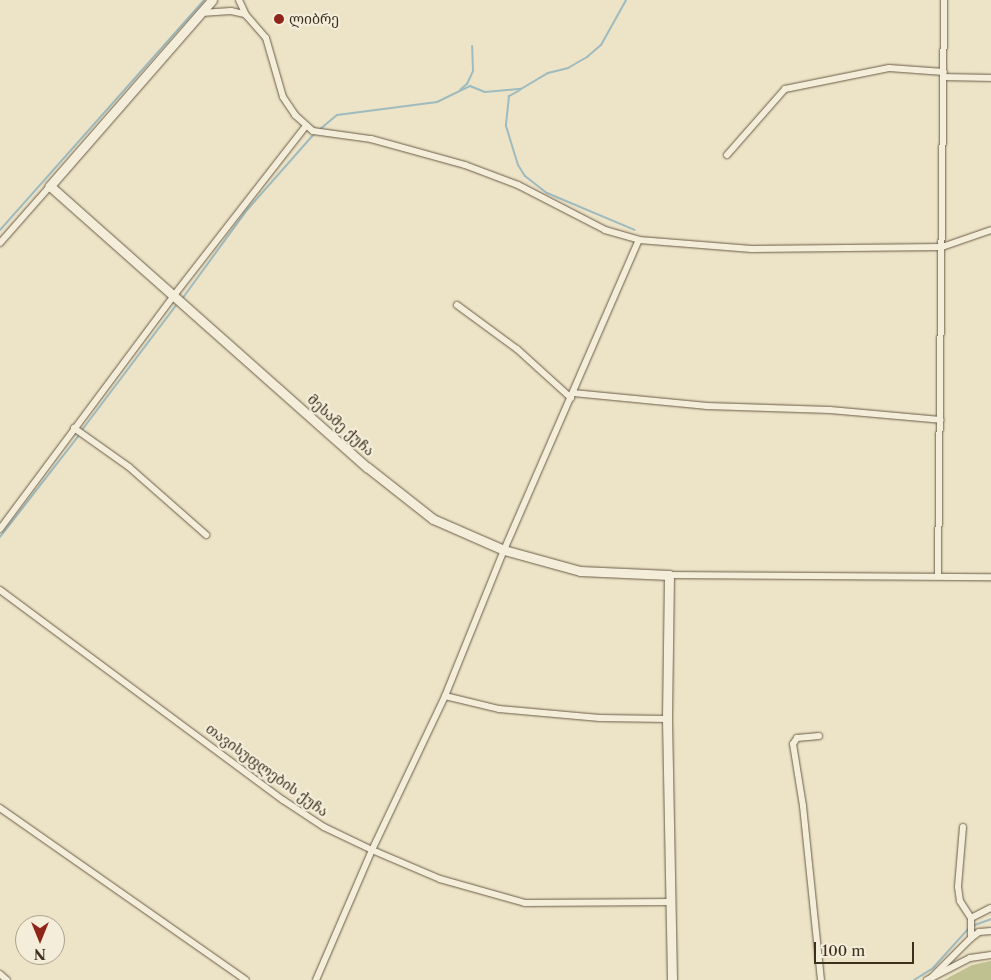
<!DOCTYPE html>
<html>
<head>
<meta charset="utf-8">
<style>
	body { margin:0 }
	#map { position:relative; width:991px; height:980px; overflow:hidden; background:#ede3c6; font-family:"Libre Caslon Text","Noto Serif Georgian",serif }
	div>[style] { position:absolute }
	.green>* { inset:0; background:#bfc191 }
	.stream>* { height:2px; margin:-1px; padding:0 1px; transform-origin:1px; border-radius:1px; background:#9ebbbf }
	.roads { filter:drop-shadow(0 0 1px #6a5c47) drop-shadow(0 0 1px #6a5c47) }
	.street>* { height:6px; margin:-3px; padding:0 3px; transform-origin:3px; border-radius:3px; background:#f3edda }
	.secondary>* { height:9px; margin:-4.5px; padding:0 4.5px; transform-origin:4.5px; border-radius:4.5px; background:#f3edda }
	.dots>* { width:14px; height:14px; translate:-50% -50%; box-sizing:border-box; border:2px solid #f3edda; border-radius:50% }
	span { translate:-50% -50%; white-space:nowrap; text-align:center; line-height:1.15; -webkit-text-stroke:4.5px #f3edda; paint-order:stroke }
	.poi-label { font-size:14px; color:#3e2f1d }
	.left { translate:0 -50%; text-align:left }
	.street-label { font-size:14px; color:#3e2f1d }
	.north { position:absolute; left:15px; top:915px; width:50px; height:50px; box-sizing:border-box; background:#f3edda; border:1px solid #aba18e; border-radius:50%; rotate:180deg; font-size:14px; font-weight:700; line-height:20px; text-align:center; color:#3e2f1d }
	.north::after { content:''; display:block; margin:auto; width:18px; height:22px; background:#8f2418; clip-path:polygon(50% 0,100% 100%,50% 72%,0 100%) }
	.scale { position:absolute; left:814px; top:942px; width:100px; height:22px; box-sizing:border-box; border:2px solid #3e2f1d; border-top:0; padding-left:6px; font-size:15px; line-height:18px; white-space:nowrap; color:#3e2f1d; -webkit-text-stroke:4px #f3edda; paint-order:stroke }
</style>
</head>
<body>
<div id="map">
	<div class="green">
		<div style="clip-path:polygon(991px 961px,991px 980px,944px 980px,972px 965px)"></div>
	</div>
	<div class="stream">
		<div style="left:460px;top:90px;width:9px;rotate:-41deg"></div>
		<div style="left:467px;top:84px;width:14px;rotate:-65deg"></div>
		<div style="left:473px;top:71px;width:25px;rotate:-92deg"></div>
		<div style="left:520px;top:90px;width:13px;rotate:151deg"></div>
		<div style="left:509px;top:96px;width:30px;rotate:96deg"></div>
		<div style="left:506px;top:126px;width:41px;rotate:72.9deg"></div>
		<div style="left:518px;top:165px;width:13px;rotate:58deg"></div>
		<div style="left:525px;top:176px;width:28px;rotate:38deg"></div>
		<div style="left:547px;top:193px;width:95px;rotate:22.8deg"></div>
		<div style="left:319px;top:130px;width:23px;rotate:-40deg"></div>
		<div style="left:337px;top:115px;width:101px;rotate:-7.4deg"></div>
		<div style="left:437px;top:102px;width:37px;rotate:-26deg"></div>
		<div style="left:470px;top:86px;width:16px;rotate:22deg"></div>
		<div style="left:485px;top:92px;width:36px;rotate:-5deg"></div>
		<div style="left:521px;top:89px;width:31px;rotate:-31deg"></div>
		<div style="left:548px;top:73px;width:21px;rotate:-14deg"></div>
		<div style="left:568px;top:68px;width:22px;rotate:-30deg"></div>
		<div style="left:587px;top:57px;width:18px;rotate:-41deg"></div>
		<div style="left:601px;top:45px;width:51px;rotate:-60.9deg"></div>
		<div style="left:0;top:230px;width:307px;rotate:-48.4deg"></div>
		<div style="left:182px;top:299px;width:110px;rotate:-53.9deg"></div>
		<div style="left:247px;top:210px;width:103px;rotate:-48.6deg"></div>
		<div style="left:82px;top:430px;width:158px;rotate:-53deg"></div>
		<div style="left:0;top:537px;width:130px;rotate:-52.2deg"></div>
		<div style="left:972px;top:926px;width:20px;rotate:-20deg"></div>
		<div style="left:914px;top:980px;width:22px;rotate:-32deg"></div>
		<div style="left:933px;top:968px;width:52px;rotate:-48.1deg"></div>
	</div>
	<div class="roads">
		<div class="street">
			<div style="left:239px;top:0;width:17px;rotate:65deg"></div>
			<div style="left:246px;top:15px;width:30px;rotate:49deg"></div>
			<div style="left:266px;top:38px;width:61px;rotate:73.9deg"></div>
			<div style="left:283px;top:97px;width:22px;rotate:56deg"></div>
			<div style="left:295px;top:115px;width:24px;rotate:42deg"></div>
			<div style="left:313px;top:131px;width:59px;rotate:7.9deg"></div>
			<div style="left:371px;top:139px;width:98px;rotate:15.5deg"></div>
			<div style="left:465px;top:165px;width:57px;rotate:20.7deg"></div>
			<div style="left:518px;top:185px;width:98px;rotate:27.3deg"></div>
			<div style="left:605px;top:230px;width:35px;rotate:16deg"></div>
			<div style="left:639px;top:240px;width:113px;rotate:4.6deg"></div>
			<div style="left:752px;top:249px;width:190px;rotate:-0.6deg"></div>
			<div style="left:942px;top:247px;width:52px;rotate:-19.1deg"></div>
			<div style="left:201px;top:13px;width:30px;rotate:-4deg"></div>
			<div style="left:231px;top:11px;width:13px;rotate:13deg"></div>
			<div style="left:944px;top:77px;width:47px;rotate:1.2deg"></div>
			<div style="left:727px;top:155px;width:88px;rotate:-48.7deg"></div>
			<div style="left:785px;top:89px;width:106px;rotate:-11.4deg"></div>
			<div style="left:889px;top:68px;width:55px;rotate:4.2deg"></div>
			<div style="left:0;top:243px;width:76px;rotate:-48.7deg"></div>
			<div style="left:457px;top:305px;width:74px;rotate:36.3deg"></div>
			<div style="left:517px;top:349px;width:73px;rotate:42.2deg"></div>
			<div style="left:573px;top:393px;width:135px;rotate:5.5deg"></div>
			<div style="left:707px;top:406px;width:123px;rotate:1.9deg"></div>
			<div style="left:830px;top:410px;width:111px;rotate:5.1deg"></div>
			<div style="left:74px;top:428px;width:67px;rotate:35.3deg"></div>
			<div style="left:129px;top:467px;width:103px;rotate:41.4deg"></div>
			<div style="left:0;top:529px;width:293px;rotate:-53.3deg"></div>
			<div style="left:175px;top:294px;width:213px;rotate:-52.1deg"></div>
			<div style="left:669px;top:575px;width:322px;rotate:0.4deg"></div>
			<div style="left:938px;top:576px;width:576px;rotate:-89.4deg"></div>
			<div style="left:0;top:590px;width:352px;rotate:36.6deg"></div>
			<div style="left:283px;top:800px;width:49px;rotate:33.4deg"></div>
			<div style="left:324px;top:827px;width:53px;rotate:25.6deg"></div>
			<div style="left:372px;top:850px;width:74px;rotate:23.1deg"></div>
			<div style="left:440px;top:879px;width:88px;rotate:15.8deg"></div>
			<div style="left:525px;top:903px;width:146px;rotate:-0.4deg"></div>
			<div style="left:445px;top:696px;width:56px;rotate:13.5deg"></div>
			<div style="left:499px;top:709px;width:101px;rotate:5.1deg"></div>
			<div style="left:600px;top:718px;width:67px;rotate:0.9deg"></div>
			<div style="left:819px;top:736px;width:22px;rotate:175deg"></div>
			<div style="left:797px;top:738px;width:7px;rotate:124deg"></div>
			<div style="left:793px;top:744px;width:63px;rotate:80.8deg"></div>
			<div style="left:803px;top:806px;width:175px;rotate:84.1deg"></div>
			<div style="left:0;top:808px;width:300px;rotate:35deg"></div>
			<div style="left:963px;top:827px;width:60px;rotate:94.8deg"></div>
			<div style="left:958px;top:887px;width:14px;rotate:82deg"></div>
			<div style="left:960px;top:901px;width:20px;rotate:57deg"></div>
			<div style="left:971px;top:938px;width:10px;rotate:-37deg"></div>
			<div style="left:979px;top:932px;width:12px;rotate:-5deg"></div>
			<div style="left:0;top:974px;width:9px;rotate:41deg"></div>
			<div style="left:932px;top:977px;width:55px;rotate:-45deg"></div>
			<div style="left:971px;top:938px;width:20px;rotate:-90deg"></div>
			<div style="left:971px;top:918px;width:22px;rotate:-27deg"></div>
			<div style="left:316px;top:980px;width:142px;rotate:-66.7deg"></div>
			<div style="left:372px;top:850px;width:170px;rotate:-64.6deg"></div>
			<div style="left:445px;top:696px;width:157px;rotate:-68deg"></div>
			<div style="left:504px;top:550px;width:338px;rotate:-66.5deg"></div>
			<div style="left:927px;top:980px;width:48px;rotate:-27.1deg"></div>
			<div style="left:970px;top:958px;width:21px;rotate:-8deg"></div>
		</div>
		<div class="secondary">
			<div style="left:212px;top:0;width:247px;rotate:131.1deg"></div>
			<div style="left:50px;top:186px;width:424px;rotate:41.6deg"></div>
			<div style="left:367px;top:467px;width:84px;rotate:38.2deg"></div>
			<div style="left:433px;top:519px;width:77px;rotate:23.6deg"></div>
			<div style="left:504px;top:550px;width:79px;rotate:15.4deg"></div>
			<div style="left:580px;top:571px;width:89px;rotate:2.6deg"></div>
			<div style="left:669px;top:575px;width:144px;rotate:90.8deg"></div>
			<div style="left:667px;top:719px;width:261px;rotate:88.9deg"></div>
		</div>
	</div>
	<div class="dots">
		<div style="left:279px;top:19px;background:#8f2418"></div>
	</div>
	<div class="poi-label">
		<span class="left" style="left:289px;top:19px">ლიბრე</span>
	</div>
	<div class="street-label">
		<span style="left:341px;top:425px;rotate:42deg">მესამე ქუჩა</span>
		<span style="left:267px;top:770px;rotate:36deg">თავისუფლების ქუჩა</span>
	</div>
	<div class="north">N</div>
	<div class="scale">100 m</div>
</div>
</body>
</html>
